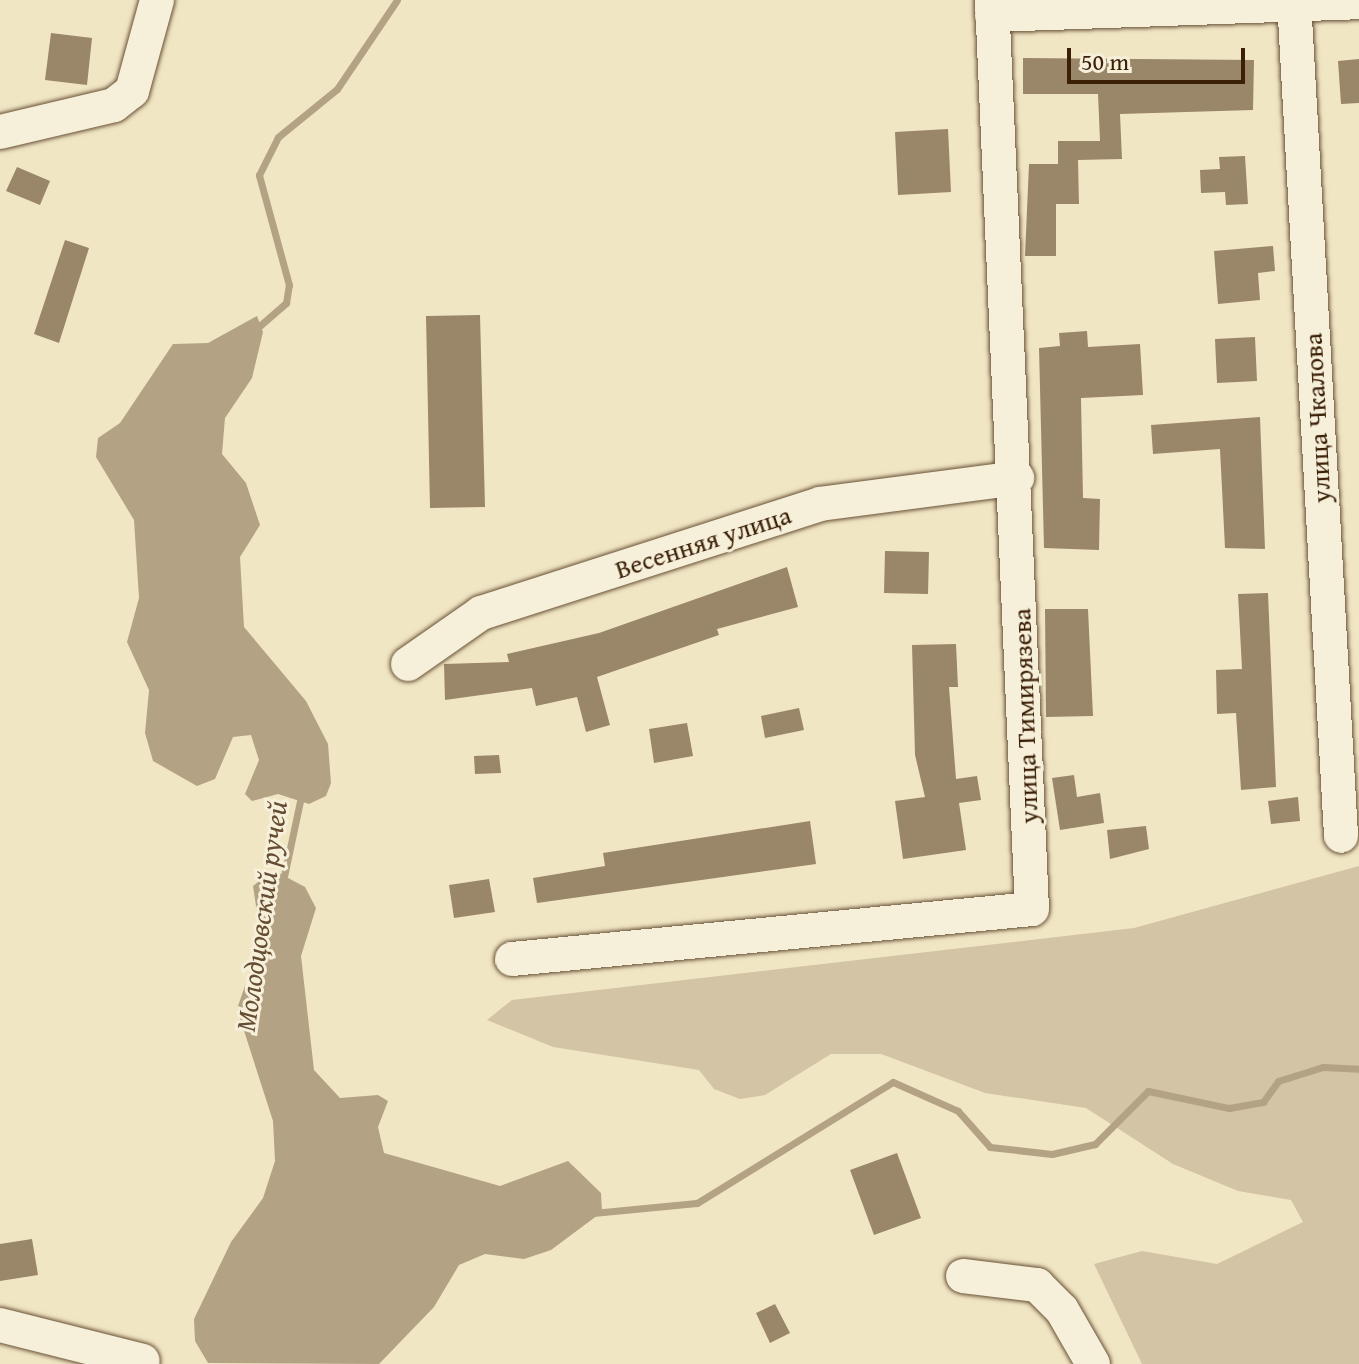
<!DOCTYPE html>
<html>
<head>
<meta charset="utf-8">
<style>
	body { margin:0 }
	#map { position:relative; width:1359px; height:1364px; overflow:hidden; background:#f1e6c4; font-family:"Gentium Book Plus",serif }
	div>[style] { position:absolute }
	.green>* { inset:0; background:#d2c4a4 }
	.water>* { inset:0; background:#b3a284 }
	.stream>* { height:7px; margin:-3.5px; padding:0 3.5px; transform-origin:3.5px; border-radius:3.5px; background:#b3a284 }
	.building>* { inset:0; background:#9a8669 }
	.roads { filter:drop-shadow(0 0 2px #685136) drop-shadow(0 0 2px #685136) }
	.minor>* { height:34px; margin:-17px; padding:0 17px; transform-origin:17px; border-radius:17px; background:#f6efd9 }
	span { translate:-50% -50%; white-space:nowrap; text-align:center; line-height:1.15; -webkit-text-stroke:6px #f6efd9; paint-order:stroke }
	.street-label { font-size:26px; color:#3b1f07 }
	.water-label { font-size:28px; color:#654d33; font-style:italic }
	.scale { position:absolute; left:1067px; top:48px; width:178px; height:36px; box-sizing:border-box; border:4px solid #3b1f07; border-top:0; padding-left:10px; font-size:24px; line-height:28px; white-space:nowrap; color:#3b1f07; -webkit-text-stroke:6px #f6efd9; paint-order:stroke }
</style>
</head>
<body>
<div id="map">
	<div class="green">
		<div style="clip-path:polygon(1359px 866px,1359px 1364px,1142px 1364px,1094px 1264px,1142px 1251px,1217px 1264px,1303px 1222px,1291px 1200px,1238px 1191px,1173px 1164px,1086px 1108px,985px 1093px,881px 1054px,831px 1054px,765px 1095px,740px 1099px,714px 1089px,699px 1070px,553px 1047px,487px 1020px,512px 1000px,1134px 928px)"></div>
	</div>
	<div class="water">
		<div style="clip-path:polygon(257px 316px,263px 332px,252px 378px,225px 418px,222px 454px,246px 483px,260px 525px,240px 557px,244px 627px,306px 701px,328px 744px,331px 783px,326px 796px,309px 804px,278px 794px,252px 801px,245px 794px,259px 760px,251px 735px,233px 737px,215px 779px,197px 786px,153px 761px,145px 733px,149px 690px,127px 642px,139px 598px,134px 520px,96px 457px,98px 438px,120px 423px,173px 344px,208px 343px)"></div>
		<div style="clip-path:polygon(273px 870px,305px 887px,316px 908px,301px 956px,314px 1070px,340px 1098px,378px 1095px,388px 1101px,378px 1127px,384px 1153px,500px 1186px,568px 1161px,601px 1193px,602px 1212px,551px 1250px,524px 1259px,485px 1254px,459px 1265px,434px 1307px,379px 1364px,208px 1363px,195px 1341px,194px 1319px,231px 1242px,263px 1198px,275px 1161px,273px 1121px,237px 1009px,261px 939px,253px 886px)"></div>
	</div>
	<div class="stream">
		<div style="left:256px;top:329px;width:40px;rotate:-41deg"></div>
		<div style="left:286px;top:303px;width:18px;rotate:-81deg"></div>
		<div style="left:289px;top:285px;width:114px;rotate:-105.3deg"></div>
		<div style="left:259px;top:175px;width:42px;rotate:-63.4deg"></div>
		<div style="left:278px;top:137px;width:76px;rotate:-39.1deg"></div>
		<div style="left:337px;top:89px;width:107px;rotate:-56deg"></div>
		<div style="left:283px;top:881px;width:87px;rotate:-78deg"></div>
		<div style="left:593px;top:1213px;width:104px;rotate:-5.5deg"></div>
		<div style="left:697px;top:1203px;width:230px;rotate:-31.7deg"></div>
		<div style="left:893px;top:1082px;width:71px;rotate:24deg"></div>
		<div style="left:958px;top:1111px;width:48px;rotate:48.4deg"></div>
		<div style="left:990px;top:1147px;width:62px;rotate:6.4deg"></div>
		<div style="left:1052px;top:1154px;width:44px;rotate:-13.1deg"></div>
		<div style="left:1095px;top:1144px;width:75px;rotate:-45deg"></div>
		<div style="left:1148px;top:1091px;width:83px;rotate:11.9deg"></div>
		<div style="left:1229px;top:1108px;width:35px;rotate:-10deg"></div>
		<div style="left:1263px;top:1102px;width:26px;rotate:-54deg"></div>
		<div style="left:1278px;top:1081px;width:47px;rotate:-17.3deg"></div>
		<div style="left:1323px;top:1067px;width:36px;rotate:3deg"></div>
	</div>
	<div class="building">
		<div style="clip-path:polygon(51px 33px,92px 38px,87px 85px,45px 80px)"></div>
		<div style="clip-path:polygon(1023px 58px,1254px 60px,1253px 110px,1120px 114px,1122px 159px,1078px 160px,1079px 204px,1056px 204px,1056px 256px,1025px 256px,1029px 164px,1058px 164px,1058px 141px,1100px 141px,1098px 94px,1023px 94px)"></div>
		<div style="clip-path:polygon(1359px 59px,1359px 103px,1341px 104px,1338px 61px)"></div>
		<div style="clip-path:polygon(948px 129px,951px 192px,898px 195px,895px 132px)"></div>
		<div style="clip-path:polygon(1245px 156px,1248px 204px,1226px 205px,1225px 192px,1201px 193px,1200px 170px,1220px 169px,1219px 157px)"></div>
		<div style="clip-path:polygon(17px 167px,50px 181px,40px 205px,6px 191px)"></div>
		<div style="clip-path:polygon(65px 240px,89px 248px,59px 343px,34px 334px)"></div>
		<div style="clip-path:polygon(1273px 246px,1275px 271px,1258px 273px,1260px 300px,1218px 304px,1214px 251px)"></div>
		<div style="clip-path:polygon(480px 315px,485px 507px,430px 508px,426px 316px)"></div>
		<div style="clip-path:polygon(1087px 331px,1088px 347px,1140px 344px,1143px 395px,1081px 398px,1083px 498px,1100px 499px,1099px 550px,1044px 548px,1039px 348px,1060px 346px,1059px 333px)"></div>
		<div style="clip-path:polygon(1255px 337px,1257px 381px,1217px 383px,1215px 339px)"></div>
		<div style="clip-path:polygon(1260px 417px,1265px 549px,1225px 548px,1220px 449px,1153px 454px,1151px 425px)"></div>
		<div style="clip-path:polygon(885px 551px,929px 552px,928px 594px,884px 593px)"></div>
		<div style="clip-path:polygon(787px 567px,798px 607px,717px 629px,719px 635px,597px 677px,610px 725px,586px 732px,577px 697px,536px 706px,532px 688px,445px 700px,444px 664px,509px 662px,507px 654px,599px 633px)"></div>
		<div style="clip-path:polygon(1268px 593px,1276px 787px,1241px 790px,1236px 713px,1217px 714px,1216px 670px,1242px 669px,1238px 594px)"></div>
		<div style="clip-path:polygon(1045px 609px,1088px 609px,1093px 716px,1046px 717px)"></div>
		<div style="clip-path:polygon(956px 644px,958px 687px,949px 687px,956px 779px,977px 776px,981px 800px,959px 803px,966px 850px,903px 859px,895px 801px,925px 797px,915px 755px,912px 645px)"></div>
		<div style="clip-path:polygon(799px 708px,804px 730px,765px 738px,761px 716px)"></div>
		<div style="clip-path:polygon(687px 723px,693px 756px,654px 763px,649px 729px)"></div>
		<div style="clip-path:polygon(499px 755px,501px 773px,475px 774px,474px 756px)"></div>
		<div style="clip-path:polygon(1074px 775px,1077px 797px,1100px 793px,1104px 823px,1060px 830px,1052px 778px)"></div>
		<div style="clip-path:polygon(1298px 797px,1300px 821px,1271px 824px,1268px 801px)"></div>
		<div style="clip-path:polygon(810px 821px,816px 864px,537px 903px,533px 878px,605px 866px,603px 853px)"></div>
		<div style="clip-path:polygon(1146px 826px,1149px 849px,1110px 859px,1107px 830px)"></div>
		<div style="clip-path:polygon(489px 879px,495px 912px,454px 918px,449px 885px)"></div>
		<div style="clip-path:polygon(897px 1153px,921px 1218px,874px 1235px,850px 1170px)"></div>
		<div style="clip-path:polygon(32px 1239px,38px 1275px,0 1281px,0 1244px)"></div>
		<div style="clip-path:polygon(775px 1304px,790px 1333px,770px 1343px,756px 1313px)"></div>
	</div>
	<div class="roads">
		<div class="minor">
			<div style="left:1294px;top:0;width:837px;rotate:86.78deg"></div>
			<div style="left:992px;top:15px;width:367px;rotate:-2deg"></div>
			<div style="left:0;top:132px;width:117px;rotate:-13.3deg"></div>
			<div style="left:114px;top:105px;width:23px;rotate:-38deg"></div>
			<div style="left:132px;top:91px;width:94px;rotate:-74.6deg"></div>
			<div style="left:408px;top:664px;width:89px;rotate:-34.9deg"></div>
			<div style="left:481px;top:613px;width:356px;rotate:-17.8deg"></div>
			<div style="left:820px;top:504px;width:199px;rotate:-7.5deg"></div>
			<div style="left:512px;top:959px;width:522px;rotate:-5.49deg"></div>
			<div style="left:1032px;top:909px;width:910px;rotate:-92.52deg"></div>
			<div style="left:963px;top:1276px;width:75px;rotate:6.9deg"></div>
			<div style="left:1037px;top:1285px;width:35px;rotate:45deg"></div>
			<div style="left:1062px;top:1310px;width:62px;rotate:60.1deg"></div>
			<div style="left:0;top:1325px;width:147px;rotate:14.1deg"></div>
		</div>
	</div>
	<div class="street-label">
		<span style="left:1317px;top:418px;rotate:-93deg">улица Чкалова</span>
		<span style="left:703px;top:542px;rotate:-18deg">Весенняя улица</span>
		<span style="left:1025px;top:716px;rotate:-92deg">улица Тимирязева</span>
	</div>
	<div class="water-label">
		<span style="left:261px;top:916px;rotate:-82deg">Молодцовский ручей</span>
	</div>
	<div class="scale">50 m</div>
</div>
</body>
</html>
